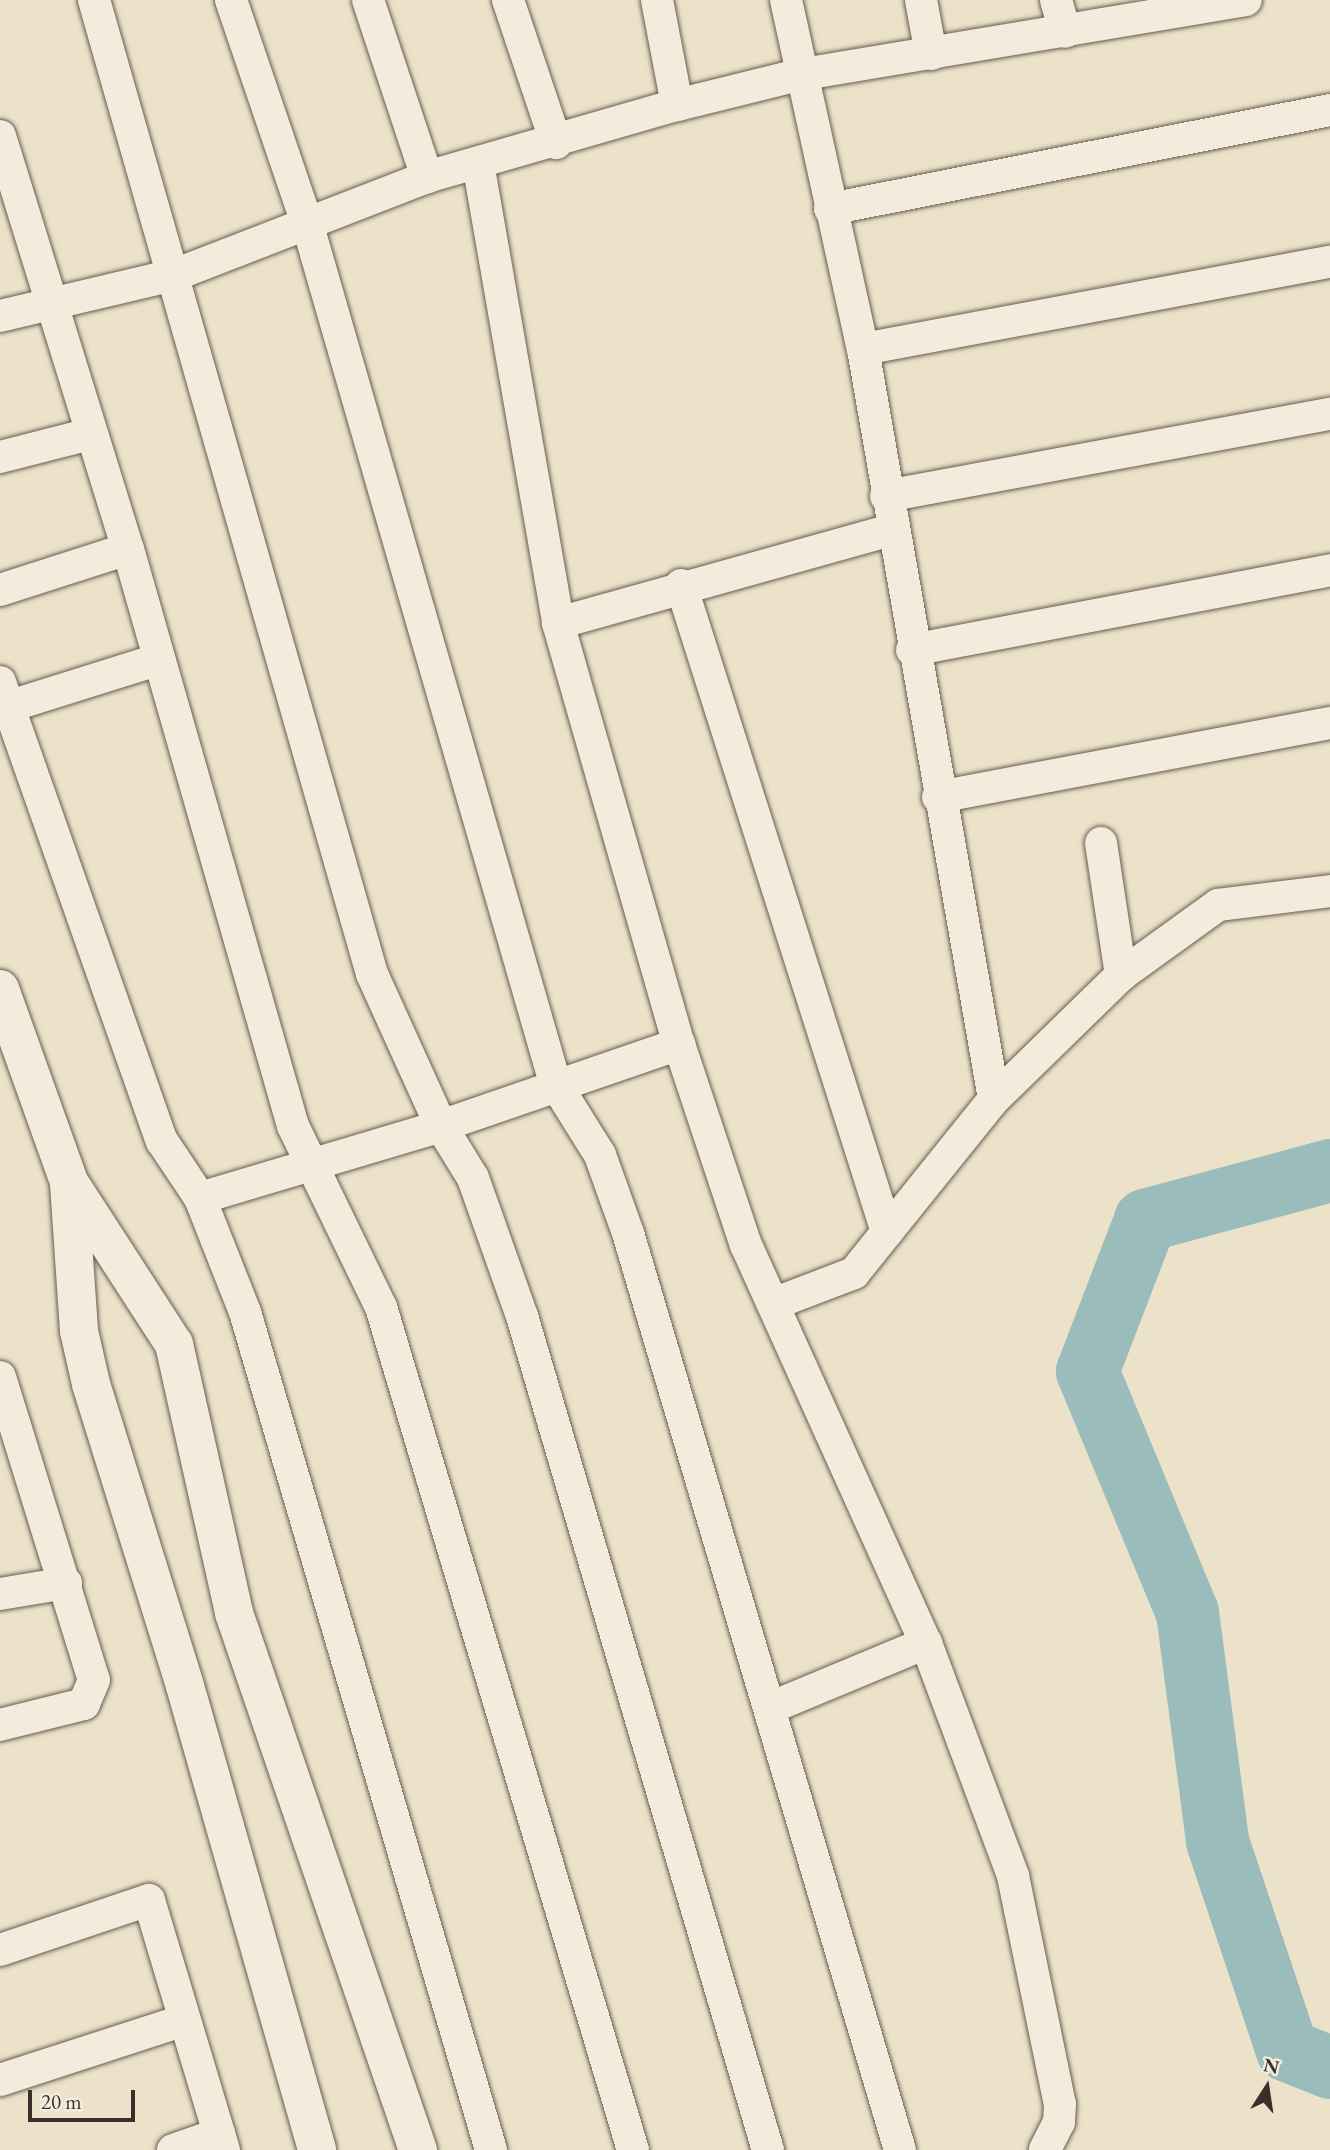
<!DOCTYPE html>
<html>
<head>
<meta charset="utf-8">
<style>
	body { margin:0 }
	#map { position:relative; width:1330px; height:2150px; overflow:hidden; background:#ece2c9; font-family:"EB Garamond",serif }
	div>[style] { position:absolute }
	.river>* { height:63px; margin:-31.5px; padding:0 31.5px; transform-origin:31.5px; border-radius:31.5px; background:#9abdbc }
	.roads { filter:drop-shadow(0 0 2px #685c51) drop-shadow(0 0 2px #685c51) }
	.street>* { height:32px; margin:-16px; padding:0 16px; transform-origin:16px; border-radius:16px; background:#f3ecdc }
	.secondary>* { height:38px; margin:-19px; padding:0 19px; transform-origin:19px; border-radius:19px; background:#f3ecdc }
	span { translate:-50% -50%; white-space:nowrap; text-align:center; line-height:1.15; -webkit-text-stroke:7px #f3ecdc; paint-order:stroke }
	.north { position:absolute; left:1232px; top:2052px; width:70px; height:70px; -webkit-text-stroke:5px #f3ecdc; paint-order:stroke; rotate:12deg; font-size:19px; font-weight:700; line-height:28px; text-align:center; color:#3c2f29 }
	.north::after { content:''; display:block; margin:auto; width:24px; height:32px; background:#3c2f29; clip-path:polygon(50% 0,100% 100%,50% 72%,0 100%) }
	.scale { position:absolute; left:28px; top:2090px; width:107px; height:32px; box-sizing:border-box; border:4px solid #3c2f29; border-top:0; padding-left:9px; font-size:21px; line-height:24px; white-space:nowrap; color:#3c2f29; -webkit-text-stroke:5px #f3ecdc; paint-order:stroke }
</style>
</head>
<body>
<div id="map">
	<div class="river">
		<div style="left:1330px;top:1170px;width:192px;rotate:164.9deg"></div>
		<div style="left:1145px;top:1220px;width:162px;rotate:111deg"></div>
		<div style="left:1087px;top:1371px;width:261px;rotate:67.5deg"></div>
		<div style="left:1187px;top:1612px;width:231px;rotate:82.5deg"></div>
		<div style="left:1217px;top:1841px;width:220px;rotate:71.5deg"></div>
		<div style="left:1287px;top:2050px;width:46px;rotate:21.6deg"></div>
	</div>
	<div class="roads">
		<div class="street">
			<div style="left:94px;top:0;width:1013px;rotate:74.07deg"></div>
			<div style="left:372px;top:974px;width:167px;rotate:65.6deg"></div>
			<div style="left:441px;top:1126px;width:61px;rotate:58.4deg"></div>
			<div style="left:473px;top:1178px;width:146px;rotate:70.5deg"></div>
			<div style="left:522px;top:1316px;width:870px;rotate:73.57deg"></div>
			<div style="left:231px;top:0;width:239px;rotate:71.2deg"></div>
			<div style="left:308px;top:226px;width:892px;rotate:73.92deg"></div>
			<div style="left:555px;top:1083px;width:85px;rotate:58deg"></div>
			<div style="left:600px;top:1155px;width:83px;rotate:70.3deg"></div>
			<div style="left:628px;top:1233px;width:956px;rotate:73.48deg"></div>
			<div style="left:368px;top:0;width:187px;rotate:71.6deg"></div>
			<div style="left:508px;top:0;width:151px;rotate:71.4deg"></div>
			<div style="left:657px;top:0;width:107px;rotate:79.2deg"></div>
			<div style="left:786px;top:0;width:357px;rotate:77.6deg"></div>
			<div style="left:863px;top:349px;width:761px;rotate:80.09deg"></div>
			<div style="left:921px;top:0;width:55px;rotate:79.5deg"></div>
			<div style="left:1056px;top:0;width:33px;rotate:74deg"></div>
			<div style="left:0;top:136px;width:432px;rotate:72.8deg"></div>
			<div style="left:128px;top:549px;width:600px;rotate:74.04deg"></div>
			<div style="left:293px;top:1126px;width:201px;rotate:64.1deg"></div>
			<div style="left:381px;top:1307px;width:880px;rotate:73.36deg"></div>
			<div style="left:478px;top:163px;width:467px;rotate:80.1deg"></div>
			<div style="left:558px;top:623px;width:438px;rotate:74deg"></div>
			<div style="left:679px;top:1044px;width:212px;rotate:71.6deg"></div>
			<div style="left:746px;top:1245px;width:437px;rotate:65.7deg"></div>
			<div style="left:926px;top:1643px;width:249px;rotate:69.5deg"></div>
			<div style="left:1013px;top:1876px;width:233px;rotate:78.4deg"></div>
			<div style="left:1060px;top:2104px;width:18px;rotate:93deg"></div>
			<div style="left:1059px;top:2122px;width:31px;rotate:117deg"></div>
			<div style="left:830px;top:209px;width:510px;rotate:-11.2deg"></div>
			<div style="left:0;top:316px;width:182px;rotate:-13.3deg"></div>
			<div style="left:177px;top:274px;width:268px;rotate:-21.2deg"></div>
			<div style="left:427px;top:177px;width:260px;rotate:-16.1deg"></div>
			<div style="left:677px;top:105px;width:125px;rotate:-13.9deg"></div>
			<div style="left:798px;top:75px;width:454px;rotate:-9.5deg"></div>
			<div style="left:863px;top:349px;width:475px;rotate:-10.6deg"></div>
			<div style="left:0;top:457px;width:93px;rotate:-14.3deg"></div>
			<div style="left:886px;top:496px;width:452px;rotate:-10.5deg"></div>
			<div style="left:681px;top:585px;width:679px;rotate:72.34deg"></div>
			<div style="left:0;top:590px;width:134px;rotate:-17.8deg"></div>
			<div style="left:558px;top:623px;width:346px;rotate:-15.6deg"></div>
			<div style="left:912px;top:650px;width:426px;rotate:-10.8deg"></div>
			<div style="left:0;top:682px;width:487px;rotate:70.6deg"></div>
			<div style="left:162px;top:1141px;width:69px;rotate:56.3deg"></div>
			<div style="left:200px;top:1198px;width:123px;rotate:68.5deg"></div>
			<div style="left:245px;top:1312px;width:873px;rotate:73.64deg"></div>
			<div style="left:7px;top:707px;width:157px;rotate:-17.4deg"></div>
			<div style="left:938px;top:797px;width:399px;rotate:-10.7deg"></div>
			<div style="left:1101px;top:843px;width:134px;rotate:81.4deg"></div>
			<div style="left:200px;top:1198px;width:252px;rotate:-16.6deg"></div>
			<div style="left:441px;top:1126px;width:252px;rotate:-19deg"></div>
			<div style="left:773px;top:1304px;width:87px;rotate:-20.9deg"></div>
			<div style="left:854px;top:1273px;width:223px;rotate:-51.2deg"></div>
			<div style="left:994px;top:1099px;width:177px;rotate:-44.3deg"></div>
			<div style="left:1121px;top:975px;width:120px;rotate:-35.8deg"></div>
			<div style="left:1218px;top:905px;width:113px;rotate:-7.1deg"></div>
			<div style="left:0;top:1377px;width:317px;rotate:72.8deg"></div>
			<div style="left:94px;top:1680px;width:26px;rotate:113deg"></div>
			<div style="left:84px;top:1704px;width:87px;rotate:166deg"></div>
			<div style="left:0;top:1594px;width:67px;rotate:-9.5deg"></div>
			<div style="left:772px;top:1707px;width:167px;rotate:-22.6deg"></div>
			<div style="left:0;top:1950px;width:157px;rotate:-18.6deg"></div>
			<div style="left:149px;top:1900px;width:261px;rotate:73.3deg"></div>
			<div style="left:0;top:2080px;width:194px;rotate:-18deg"></div>
			<div style="left:173px;top:2150px;width:49px;rotate:-19.2deg"></div>
		</div>
		<div class="secondary">
			<div style="left:0;top:989px;width:205px;rotate:70.3deg"></div>
			<div style="left:69px;top:1182px;width:193px;rotate:57.1deg"></div>
			<div style="left:174px;top:1344px;width:276px;rotate:77.4deg"></div>
			<div style="left:234px;top:1613px;width:568px;rotate:71.09deg"></div>
			<div style="left:69px;top:1184px;width:147px;rotate:86.1deg"></div>
			<div style="left:79px;top:1331px;width:54px;rotate:77.2deg"></div>
			<div style="left:91px;top:1384px;width:316px;rotate:72.7deg"></div>
			<div style="left:185px;top:1686px;width:482px;rotate:74.1deg"></div>
		</div>
	</div>
	<div class="north">N</div>
	<div class="scale">20 m</div>
</div>
</body>
</html>
